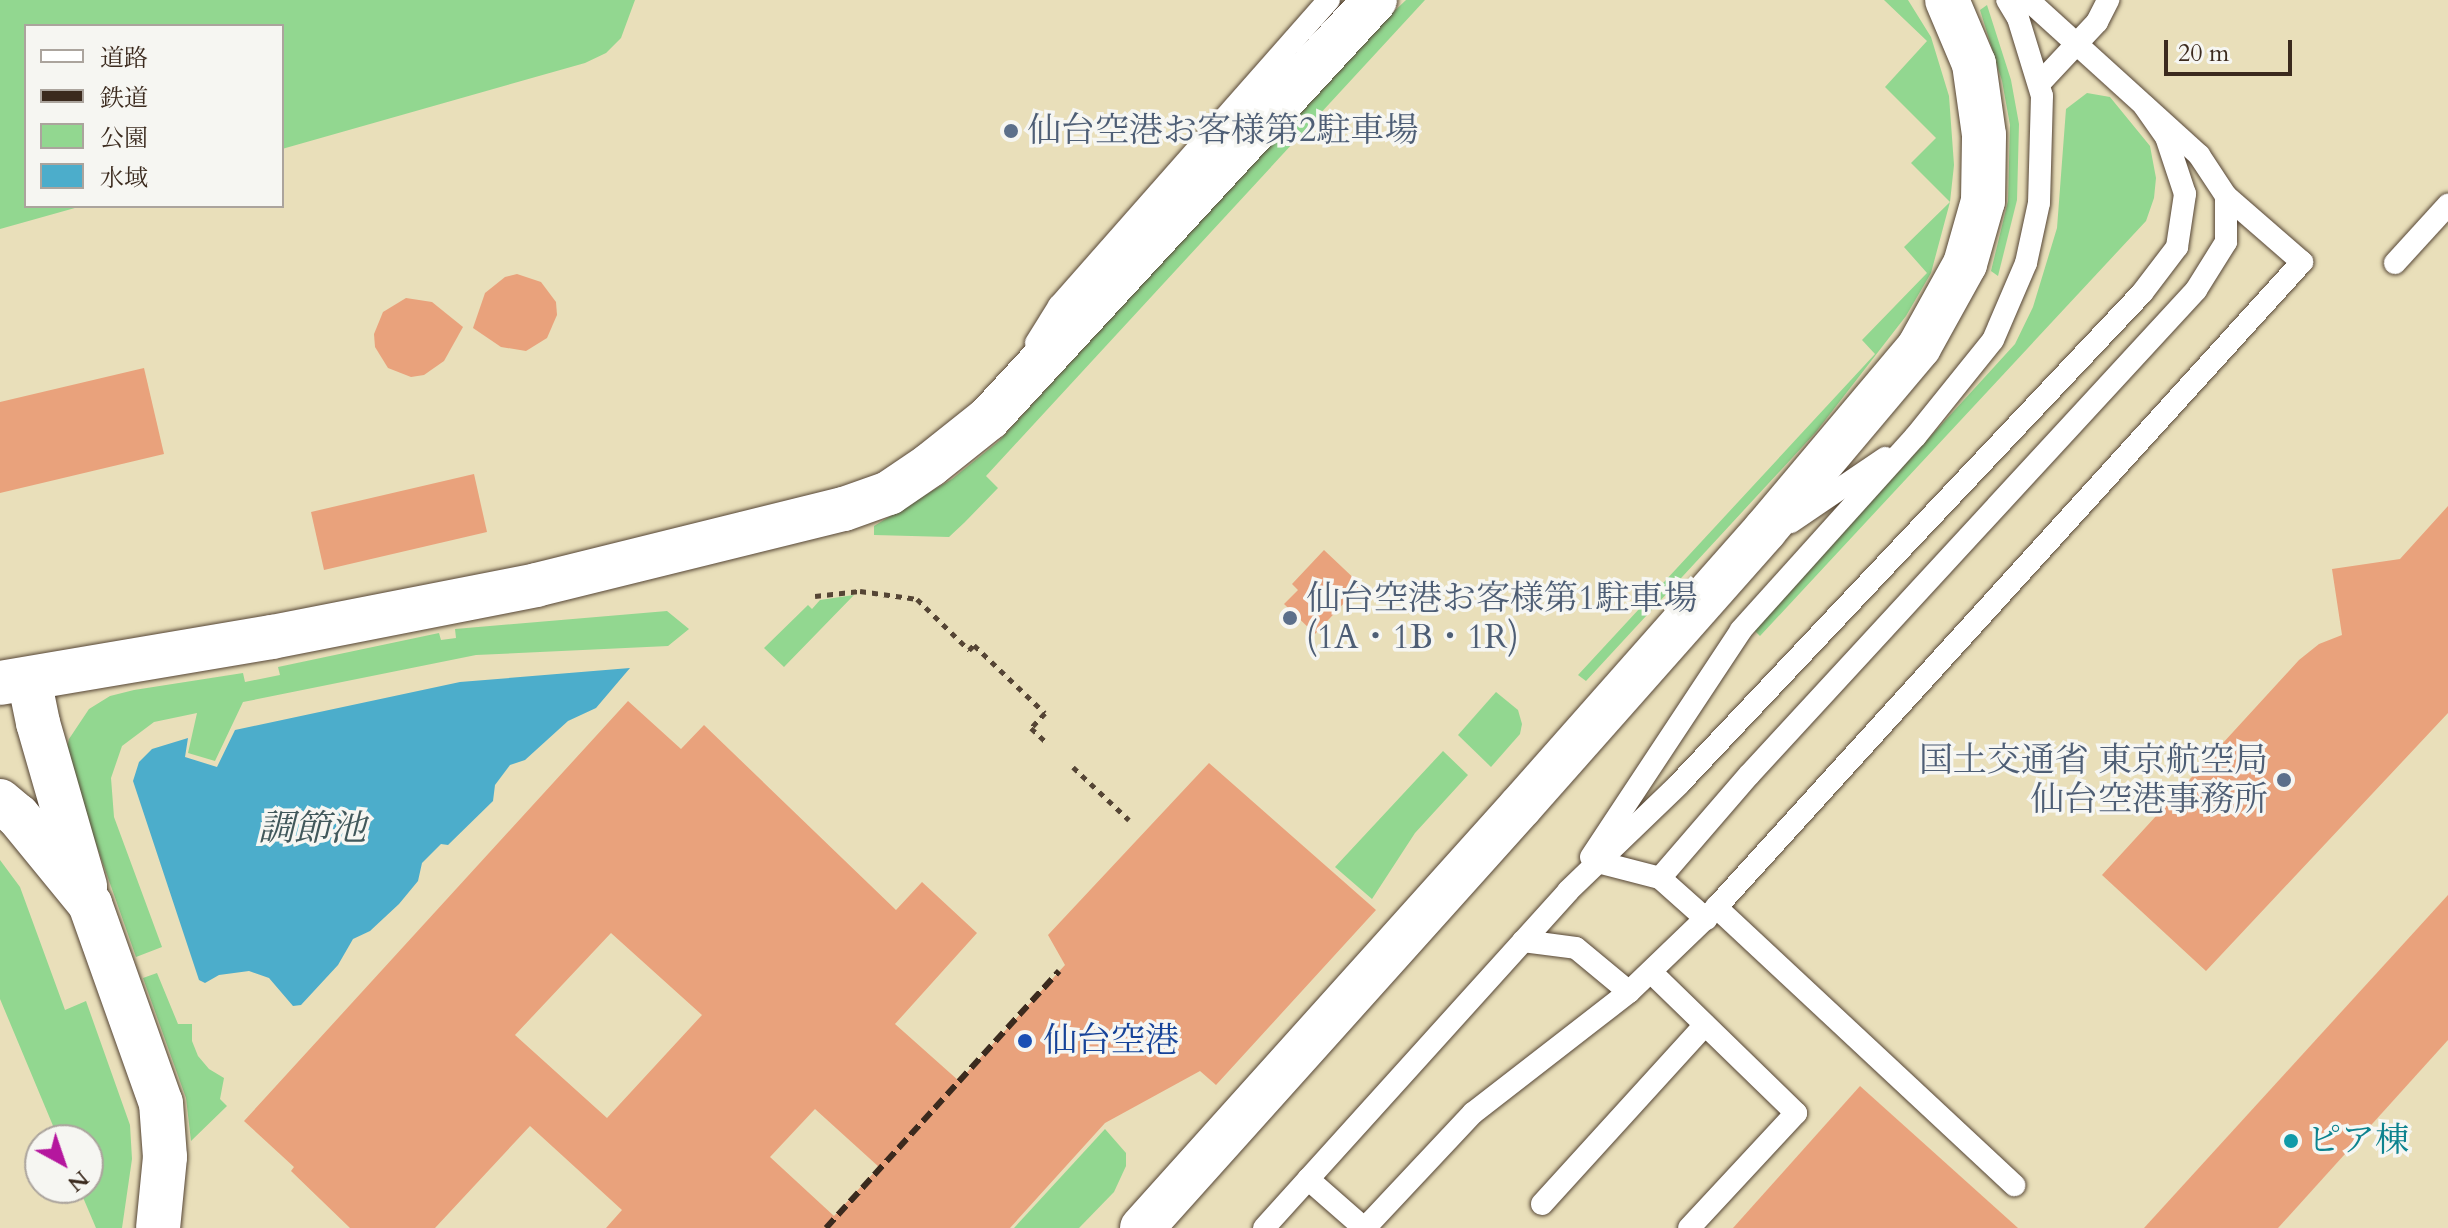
<!DOCTYPE html>
<html>
<head>
<meta charset="utf-8">
<style>
	body { margin:0 }
	#map { position:relative; width:2448px; height:1228px; overflow:hidden; background:#e9dfba; font-family:Cardo,"Noto Serif JP",serif }
	div>[style] { position:absolute }
	.green>* { inset:0; background:#92d790 }
	.water>* { inset:0; background:#4cadcb }
	.building>* { inset:0; background:#e9a27c }
	.path>* { height:5px; margin-top:-2.5px; transform-origin:0; background:repeating-linear-gradient(90deg,#554535 0 6px,transparent 0 12px) }
	.roads { filter:drop-shadow(0 0 2px #554535) drop-shadow(0 0 2px #554535) }
	.lane>* { height:22px; margin:-11px; padding:0 11px; transform-origin:11px; border-radius:11px; background:#fff }
	.secondary>* { height:44px; margin:-22px; padding:0 22px; transform-origin:22px; border-radius:22px; background:#fff }
	.rail>* { height:6px; margin-top:-3px; transform-origin:0; background:repeating-linear-gradient(90deg,#3b2a1e 0 12px,transparent 0 18px) }
	.dots>* { width:22px; height:22px; translate:-50% -50%; box-sizing:border-box; border:4px solid #f6f6f2; border-radius:50% }
	span { translate:-50% -50%; white-space:nowrap; text-align:center; line-height:1.15; -webkit-text-stroke:7px #f6f6f2; paint-order:stroke }
	.service-label { font-size:34px; color:#4e5e75 }
	.left { translate:0 -50%; text-align:left }
	.right { translate:-100% -50%; text-align:right }
	.transit-label { font-size:34px; color:#164399 }
	.culture-label { font-size:34px; color:#0d838f }
	.water-label { font-size:36px; color:#41585b; font-style:italic }
	.legend { position:absolute; left:24px; top:24px; width:260px; height:184px; box-sizing:border-box; background:#f6f6f2; border:2px solid #aba49d; margin:0; padding:10px 14px; list-style:none; font-size:24px; color:#3b2a1e }
	.legend li { display:flex; align-items:center; gap:16px; height:40px }
	.legend b { width:40px; border:2px solid #aba49d }
	.north { position:absolute; left:24px; top:1124px; width:80px; height:80px; box-sizing:border-box; background:#f6f6f2; border:2px solid #aba49d; border-radius:50%; rotate:140deg; font-size:22px; font-weight:700; line-height:32px; text-align:center; color:#3b2a1e }
	.north::after { content:''; display:block; margin:auto; width:28px; height:36px; background:#b5179e; clip-path:polygon(50% 0,100% 100%,50% 72%,0 100%) }
	.scale { position:absolute; left:2164px; top:40px; width:128px; height:36px; box-sizing:border-box; border:4px solid #3b2a1e; border-top:0; padding-left:10px; font-size:24px; line-height:28px; white-space:nowrap; color:#3b2a1e; -webkit-text-stroke:6px #f6f6f2; paint-order:stroke }
</style>
</head>
<body>
<div id="map">
	<div class="green">
		<div style="clip-path:polygon(0 0,635px 0,621px 38px,606px 53px,585px 63px,282px 149px,282px 26px,26px 26px,26px 206px,82px 206px,0 229px)"></div>
		<div style="clip-path:polygon(1406px 0,1425px 0,986px 476px,998px 488px,965px 522px,949px 537px,874px 535px,874px 526px,952px 479px,999px 441px,1363px 41px)"></div>
		<div style="clip-path:polygon(1884px 0,1908px 0,1931px 37px,1949px 96px,1954px 165px,1950px 202px,1931px 273px,1906px 316px,1816px 432px,1586px 681px,1578px 675px,1875px 354px,1862px 340px,1927px 273px,1904px 247px,1950px 202px,1911px 163px,1936px 138px,1885px 87px,1927px 41px)"></div>
		<div style="clip-path:polygon(1987px 5px,2011px 80px,2019px 124px,2017px 200px,1998px 276px,1991px 271px,2008px 201px,2010px 125px,2002px 81px,1980px 10px)"></div>
		<div style="clip-path:polygon(2087px 93px,2110px 97px,2150px 146px,2156px 178px,2154px 198px,2146px 221px,1760px 636px,1754px 630px,2015px 344px,2033px 307px,2057px 228px,2066px 109px)"></div>
		<div style="clip-path:polygon(854px 595px,784px 667px,764px 648px,808px 605px,812px 609px,820px 600px)"></div>
		<div style="clip-path:polygon(667px 611px,689px 629px,668px 646px,476px 655px,243px 702px,215px 761px,188px 753px,197px 713px,154px 722px,122px 746px,111px 778px,114px 817px,162px 947px,136px 957px,65px 756px,69px 739px,89px 709px,110px 696px,134px 690px,243px 673px,245px 682px,280px 675px,278px 667px,439px 633px,441px 640px,456px 638px,455px 629px)"></div>
		<div style="clip-path:polygon(1496px 692px,1518px 710px,1522px 724px,1520px 734px,1491px 767px,1458px 735px)"></div>
		<div style="clip-path:polygon(1443px 751px,1468px 775px,1415px 833px,1372px 899px,1335px 867px)"></div>
		<div style="clip-path:polygon(0 860px,20px 887px,65px 1010px,86px 1001px,130px 1125px,132px 1159px,122px 1228px,96px 1228px,79px 1188px,88px 1188px,88px 1140px,59px 1140px,0 999px)"></div>
		<div style="clip-path:polygon(157px 973px,178px 1024px,192px 1024px,192px 1041px,198px 1056px,209px 1069px,224px 1078px,220px 1099px,227px 1106px,191px 1141px,186px 1098px,143px 978px)"></div>
		<div style="clip-path:polygon(1105px 1129px,1126px 1153px,1126px 1166px,1114px 1192px,1079px 1228px,1014px 1228px)"></div>
	</div>
	<div class="water">
		<div style="clip-path:polygon(630px 668px,596px 708px,568px 721px,525px 760px,510px 765px,495px 785px,493px 801px,448px 845px,441px 844px,422px 863px,418px 881px,399px 904px,370px 931px,353px 939px,338px 965px,301px 1005px,293px 1006px,269px 978px,249px 971px,219px 975px,205px 983px,199px 980px,133px 781px,139px 762px,152px 749px,188px 738px,185px 757px,217px 767px,235px 730px,460px 682px)"></div>
	</div>
	<div class="building">
		<div style="clip-path:polygon(517px 274px,541px 282px,556px 302px,557px 315px,547px 338px,526px 351px,501px 347px,473px 328px,485px 293px,505px 277px)"></div>
		<div style="clip-path:polygon(406px 298px,432px 302px,463px 327px,444px 361px,424px 375px,411px 377px,388px 368px,375px 347px,374px 334px,383px 312px)"></div>
		<div style="clip-path:polygon(144px 368px,164px 454px,0 493px,0 402px)"></div>
		<div style="clip-path:polygon(474px 474px,487px 532px,324px 570px,311px 512px)"></div>
		<div style="clip-path:polygon(2448px 506px,2448px 713px,2206px 971px,2102px 875px,2299px 660px,2319px 644px,2342px 635px,2332px 569px,2400px 559px)"></div>
		<div style="clip-path:polygon(1324px 550px,1361px 585px,1315px 634px,1284px 604px,1298px 590px,1292px 584px)"></div>
		<div style="clip-path:polygon(evenodd,628px 701px,681px 749px,704px 725px,896px 910px,922px 882px,977px 933px,895px 1024px,959px 1081px,1065px 965px,1048px 935px,1209px 763px,1376px 910px,1216px 1085px,1200px 1071px,1105px 1123px,1010px 1228px,606px 1228px,622px 1210px,530px 1126px,435px 1228px,350px 1228px,291px 1171px,294px 1167px,244px 1121px,628px 701px,611px 933px,702px 1015px,607px 1118px,515px 1035px,611px 933px,628px 701px,815px 1109px,879px 1167px,834px 1216px,770px 1157px,815px 1109px)"></div>
		<div style="clip-path:polygon(2448px 895px,2448px 1040px,2278px 1228px,2144px 1228px)"></div>
		<div style="clip-path:polygon(1860px 1086px,2018px 1228px,1733px 1228px)"></div>
	</div>
	<div class="path">
		<div style="left:815px;top:596px;width:45px;rotate:-6.3deg"></div>
		<div style="left:860px;top:591px;width:58px;rotate:8deg"></div>
		<div style="left:917px;top:599px;width:73px;rotate:44.4deg"></div>
		<div style="left:969px;top:650px;width:7px;rotate:-45deg"></div>
		<div style="left:974px;top:645px;width:98px;rotate:43.8deg"></div>
		<div style="left:1045px;top:713px;width:21px;rotate:133deg"></div>
		<div style="left:1031px;top:728px;width:19px;rotate:43deg"></div>
		<div style="left:1073px;top:767px;width:77px;rotate:43.4deg"></div>
	</div>
	<div class="roads">
		<div class="lane">
			<div style="left:2039px;top:84px;width:85px;rotate:-46.9deg"></div>
			<div style="left:2097px;top:22px;width:25px;rotate:-63deg"></div>
			<div style="left:2395px;top:263px;width:79px;rotate:-47.6deg"></div>
			<div style="left:1036px;top:343px;width:44px;rotate:-58.1deg"></div>
			<div style="left:1059px;top:306px;width:408px;rotate:-48.6deg"></div>
			<div style="left:1791px;top:522px;width:114px;rotate:-34.2deg"></div>
			<div style="left:1591px;top:857px;width:272px;rotate:-56.5deg"></div>
			<div style="left:1741px;top:630px;width:260px;rotate:-48deg"></div>
			<div style="left:1915px;top:437px;width:124px;rotate:-51.2deg"></div>
			<div style="left:1993px;top:340px;width:84px;rotate:-66.8deg"></div>
			<div style="left:2026px;top:263px;width:61px;rotate:-77.8deg"></div>
			<div style="left:2039px;top:203px;width:107px;rotate:-88.4deg"></div>
			<div style="left:2042px;top:96px;width:82px;rotate:-107.1deg"></div>
			<div style="left:2018px;top:18px;width:21px;rotate:-121deg"></div>
			<div style="left:1598px;top:862px;width:64px;rotate:14.5deg"></div>
			<div style="left:1660px;top:878px;width:62px;rotate:41.7deg"></div>
			<div style="left:1660px;top:878px;width:136px;rotate:-49.2deg"></div>
			<div style="left:1749px;top:775px;width:660px;rotate:-47.33deg"></div>
			<div style="left:2196px;top:290px;width:57px;rotate:-58deg"></div>
			<div style="left:2226px;top:242px;width:46px;rotate:-90deg"></div>
			<div style="left:2226px;top:196px;width:49px;rotate:-123.4deg"></div>
			<div style="left:2199px;top:155px;width:231px;rotate:-137.8deg"></div>
			<div style="left:1716px;top:907px;width:408px;rotate:43deg"></div>
			<div style="left:1523px;top:941px;width:53px;rotate:7.5deg"></div>
			<div style="left:1576px;top:948px;width:69px;rotate:39.7deg"></div>
			<div style="left:1652px;top:973px;width:201px;rotate:44.2deg"></div>
			<div style="left:1796px;top:1113px;width:157px;rotate:132.9deg"></div>
			<div style="left:1308px;top:1179px;width:74px;rotate:41.2deg"></div>
			<div style="left:1542px;top:1204px;width:242px;rotate:-47.7deg"></div>
			<div style="left:1264px;top:1228px;width:454px;rotate:-47.9deg"></div>
			<div style="left:1568px;top:891px;width:154px;rotate:-43.9deg"></div>
			<div style="left:1679px;top:784px;width:675px;rotate:-46.68deg"></div>
			<div style="left:2142px;top:293px;width:58px;rotate:-52.7deg"></div>
			<div style="left:2177px;top:247px;width:54px;rotate:-81.4deg"></div>
			<div style="left:2185px;top:194px;width:60px;rotate:-108.4deg"></div>
			<div style="left:2166px;top:137px;width:38px;rotate:-125deg"></div>
			<div style="left:1365px;top:1228px;width:158px;rotate:-46.8deg"></div>
			<div style="left:1473px;top:1113px;width:197px;rotate:-37.8deg"></div>
			<div style="left:1629px;top:992px;width:115px;rotate:-43.9deg"></div>
			<div style="left:1712px;top:912px;width:878px;rotate:-47.77deg"></div>
			<div style="left:2302px;top:262px;width:101px;rotate:-139deg"></div>
		</div>
		<div class="secondary">
			<div style="left:29px;top:679px;width:45px;rotate:78.4deg"></div>
			<div style="left:38px;top:723px;width:170px;rotate:73.9deg"></div>
			<div style="left:0;top:683px;width:276px;rotate:-9.6deg"></div>
			<div style="left:272px;top:637px;width:269px;rotate:-11.1deg"></div>
			<div style="left:536px;top:585px;width:317px;rotate:-13.9deg"></div>
			<div style="left:844px;top:509px;width:48px;rotate:-19.6deg"></div>
			<div style="left:889px;top:493px;width:50px;rotate:-34.3deg"></div>
			<div style="left:930px;top:465px;width:75px;rotate:-38.5deg"></div>
			<div style="left:989px;top:418px;width:569px;rotate:-47.28deg"></div>
			<div style="left:0;top:801px;width:23px;rotate:40deg"></div>
			<div style="left:18px;top:816px;width:114px;rotate:50.7deg"></div>
			<div style="left:90px;top:904px;width:211px;rotate:70.4deg"></div>
			<div style="left:161px;top:1103px;width:54px;rotate:85.8deg"></div>
			<div style="left:165px;top:1157px;width:71px;rotate:95.6deg"></div>
			<div style="left:1142px;top:1228px;width:567px;rotate:-48.07deg"></div>
			<div style="left:1521px;top:806px;width:368px;rotate:-48.5deg"></div>
			<div style="left:1765px;top:530px;width:239px;rotate:-49.9deg"></div>
			<div style="left:1919px;top:347px;width:95px;rotate:-61deg"></div>
			<div style="left:1965px;top:264px;width:66px;rotate:-74.1deg"></div>
			<div style="left:1983px;top:201px;width:66px;rotate:-89.1deg"></div>
			<div style="left:1984px;top:135px;width:72px;rotate:-98deg"></div>
			<div style="left:1974px;top:64px;width:69px;rotate:-112.9deg"></div>
		</div>
	</div>
	<div class="rail">
		<div style="left:826px;top:1228px;width:347px;rotate:-47.8deg"></div>
	</div>
	<div class="dots">
		<div style="left:1011px;top:131px;background:#5c6f8a"></div>
		<div style="left:1290px;top:618px;background:#5c6f8a"></div>
		<div style="left:2284px;top:780px;background:#5c6f8a"></div>
		<div style="left:1025px;top:1041px;background:#1a4fb4"></div>
		<div style="left:2291px;top:1141px;background:#0f9aa8"></div>
	</div>
	<div class="service-label">
		<span class="left" style="left:1027px;top:131px">仙台空港お客様第2駐車場</span>
		<span class="left" style="left:1306px;top:618px">仙台空港お客様第1駐車場<br>(1A・1B・1R)</span>
		<span class="right" style="left:2268px;top:780px">国土交通省 東京航空局<br>仙台空港事務所</span>
	</div>
	<div class="transit-label">
		<span class="left" style="left:1043px;top:1041px">仙台空港</span>
	</div>
	<div class="culture-label">
		<span class="left" style="left:2307px;top:1141px">ピア棟</span>
	</div>
	<div class="water-label">
		<span style="left:312px;top:829px">調節池</span>
	</div>
	<ul class="legend">
	<li><b style="height:10px;background:#fff"></b>道路</li>
	<li><b style="height:10px;background:#3b2a1e"></b>鉄道</li>
	<li><b style="height:22px;background:#92d790"></b>公園</li>
	<li><b style="height:22px;background:#4cadcb"></b>水域</li>
	</ul>
	<div class="north">N</div>
	<div class="scale">20 m</div>
</div>
</body>
</html>
